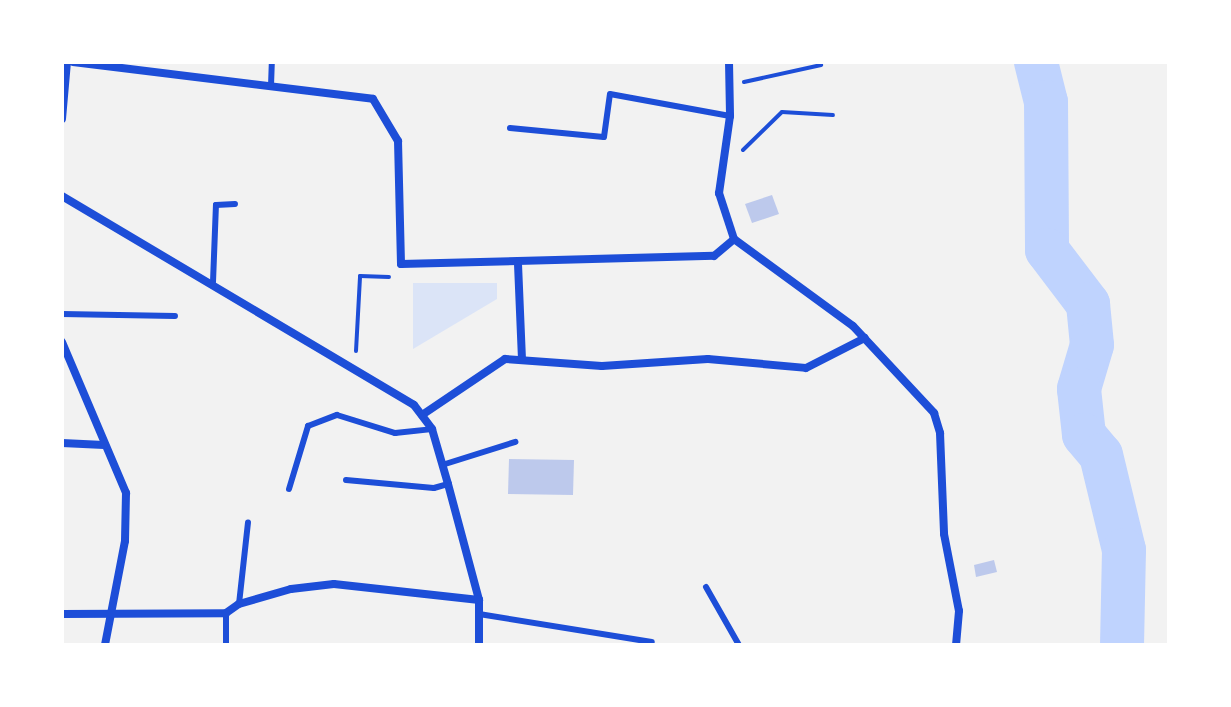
<!DOCTYPE html>
<html>
<head>
<meta charset="utf-8">
<style>
	body { margin:0 }
	#map { position:relative; width:1231px; height:707px; overflow:hidden; background:#f2f2f2; font-family:"Noto Sans",sans-serif }
	div>[style] { position:absolute }
	.green>* { inset:0; background:#dbe4f7 }
	.river>* { height:44px; margin:-22px; padding:0 22px; transform-origin:22px; border-radius:22px; background:#bfd3fe }
	.building>* { inset:0; background:#bdc9ec }
	.path>* { height:4px; margin:-2px; padding:0 2px; transform-origin:2px; border-radius:2px; background:#1d4ed8 }
	.service>* { height:6px; margin:-3px; padding:0 3px; transform-origin:3px; border-radius:3px; background:#1d4ed8 }
	.minor>* { height:8px; margin:-4px; padding:0 4px; transform-origin:4px; border-radius:4px; background:#1d4ed8 }
	span { translate:-50% -50%; white-space:nowrap; text-align:center; line-height:1.15; -webkit-text-stroke:6px #fff; paint-order:stroke }
	.frame { position:absolute; inset:0; border:64px solid #fff; pointer-events:none }
</style>
</head>
<body>
<div id="map">
	<div class="green">
		<div style="clip-path:polygon(413px 283px,497px 283px,497px 299px,413px 349px)"></div>
	</div>
	<div class="river">
		<div style="left:1036px;top:62px;width:41px;rotate:76deg"></div>
		<div style="left:1046px;top:102px;width:148px;rotate:89.6deg"></div>
		<div style="left:1047px;top:250px;width:68px;rotate:52.8deg"></div>
		<div style="left:1088px;top:304px;width:41px;rotate:84.4deg"></div>
		<div style="left:1092px;top:345px;width:46px;rotate:106.5deg"></div>
		<div style="left:1079px;top:389px;width:46px;rotate:83.8deg"></div>
		<div style="left:1084px;top:435px;width:26px;rotate:50deg"></div>
		<div style="left:1101px;top:455px;width:98px;rotate:76.4deg"></div>
		<div style="left:1124px;top:550px;width:95px;rotate:91.2deg"></div>
	</div>
	<div class="building">
		<div style="clip-path:polygon(772px 195px,779px 214px,752px 223px,745px 204px)"></div>
		<div style="clip-path:polygon(509px 459px,574px 460px,573px 495px,508px 494px)"></div>
		<div style="clip-path:polygon(994px 560px,997px 572px,976px 577px,974px 565px)"></div>
	</div>
	<div class="path">
		<div style="left:744px;top:82px;width:79px;rotate:-12.4deg"></div>
		<div style="left:743px;top:150px;width:54px;rotate:-44.3deg"></div>
		<div style="left:782px;top:112px;width:51px;rotate:3.4deg"></div>
		<div style="left:356px;top:351px;width:75px;rotate:-86.9deg"></div>
		<div style="left:360px;top:276px;width:29px;rotate:2deg"></div>
	</div>
	<div class="service">
		<div style="left:271px;top:86px;width:24px;rotate:-88deg"></div>
		<div style="left:510px;top:128px;width:94px;rotate:5.5deg"></div>
		<div style="left:604px;top:137px;width:43px;rotate:-82.1deg"></div>
		<div style="left:610px;top:94px;width:122px;rotate:10.4deg"></div>
		<div style="left:213px;top:282px;width:77px;rotate:-87.8deg"></div>
		<div style="left:216px;top:205px;width:19px;rotate:-3deg"></div>
		<div style="left:62px;top:314px;width:113px;rotate:1deg"></div>
		<div style="left:442px;top:465px;width:77px;rotate:-17.5deg"></div>
		<div style="left:346px;top:480px;width:88px;rotate:5.2deg"></div>
		<div style="left:434px;top:488px;width:15px;rotate:-16deg"></div>
		<div style="left:289px;top:489px;width:66px;rotate:-73.2deg"></div>
		<div style="left:308px;top:426px;width:31px;rotate:-21deg"></div>
		<div style="left:337px;top:415px;width:61px;rotate:17.2deg"></div>
		<div style="left:395px;top:433px;width:37px;rotate:-6deg"></div>
		<div style="left:706px;top:587px;width:67px;rotate:60.4deg"></div>
		<div style="left:239px;top:604px;width:82px;rotate:-83.7deg"></div>
		<div style="left:226px;top:613px;width:32px;rotate:90deg"></div>
		<div style="left:479px;top:614px;width:175px;rotate:9.2deg"></div>
	</div>
	<div class="minor">
		<div style="left:73px;top:62px;width:302px;rotate:7deg"></div>
		<div style="left:373px;top:99px;width:49px;rotate:59.2deg"></div>
		<div style="left:398px;top:141px;width:123px;rotate:88.6deg"></div>
		<div style="left:401px;top:264px;width:313px;rotate:-1.5deg"></div>
		<div style="left:714px;top:256px;width:26px;rotate:-40deg"></div>
		<div style="left:729px;top:62px;width:54px;rotate:88.9deg"></div>
		<div style="left:730px;top:116px;width:78px;rotate:98.1deg"></div>
		<div style="left:719px;top:193px;width:48px;rotate:71.9deg"></div>
		<div style="left:734px;top:239px;width:147px;rotate:36.2deg"></div>
		<div style="left:853px;top:326px;width:119px;rotate:47deg"></div>
		<div style="left:934px;top:413px;width:21px;rotate:73deg"></div>
		<div style="left:940px;top:433px;width:101px;rotate:87.7deg"></div>
		<div style="left:944px;top:534px;width:78px;rotate:79deg"></div>
		<div style="left:959px;top:611px;width:34px;rotate:95deg"></div>
		<div style="left:62px;top:119px;width:57px;rotate:-85deg"></div>
		<div style="left:62px;top:196px;width:409px;rotate:30.7deg"></div>
		<div style="left:414px;top:405px;width:30px;rotate:53deg"></div>
		<div style="left:432px;top:429px;width:57px;rotate:73.8deg"></div>
		<div style="left:448px;top:484px;width:120px;rotate:75deg"></div>
		<div style="left:479px;top:600px;width:45px;rotate:90deg"></div>
		<div style="left:518px;top:264px;width:94px;rotate:87.6deg"></div>
		<div style="left:62px;top:342px;width:164px;rotate:67deg"></div>
		<div style="left:126px;top:493px;width:48px;rotate:91.2deg"></div>
		<div style="left:125px;top:541px;width:106px;rotate:100.9deg"></div>
		<div style="left:422px;top:415px;width:100px;rotate:-34deg"></div>
		<div style="left:505px;top:359px;width:97px;rotate:4.1deg"></div>
		<div style="left:602px;top:366px;width:106px;rotate:-3.8deg"></div>
		<div style="left:708px;top:359px;width:98px;rotate:5.2deg"></div>
		<div style="left:806px;top:368px;width:66px;rotate:-27deg"></div>
		<div style="left:62px;top:443px;width:42px;rotate:2.7deg"></div>
		<div style="left:62px;top:614px;width:164px;rotate:-0.3deg"></div>
		<div style="left:226px;top:613px;width:16px;rotate:-35deg"></div>
		<div style="left:239px;top:604px;width:54px;rotate:-16.1deg"></div>
		<div style="left:291px;top:589px;width:43px;rotate:-6.6deg"></div>
		<div style="left:334px;top:584px;width:146px;rotate:6.3deg"></div>
	</div>
	<div class="frame"></div>
</div>
</body>
</html>
